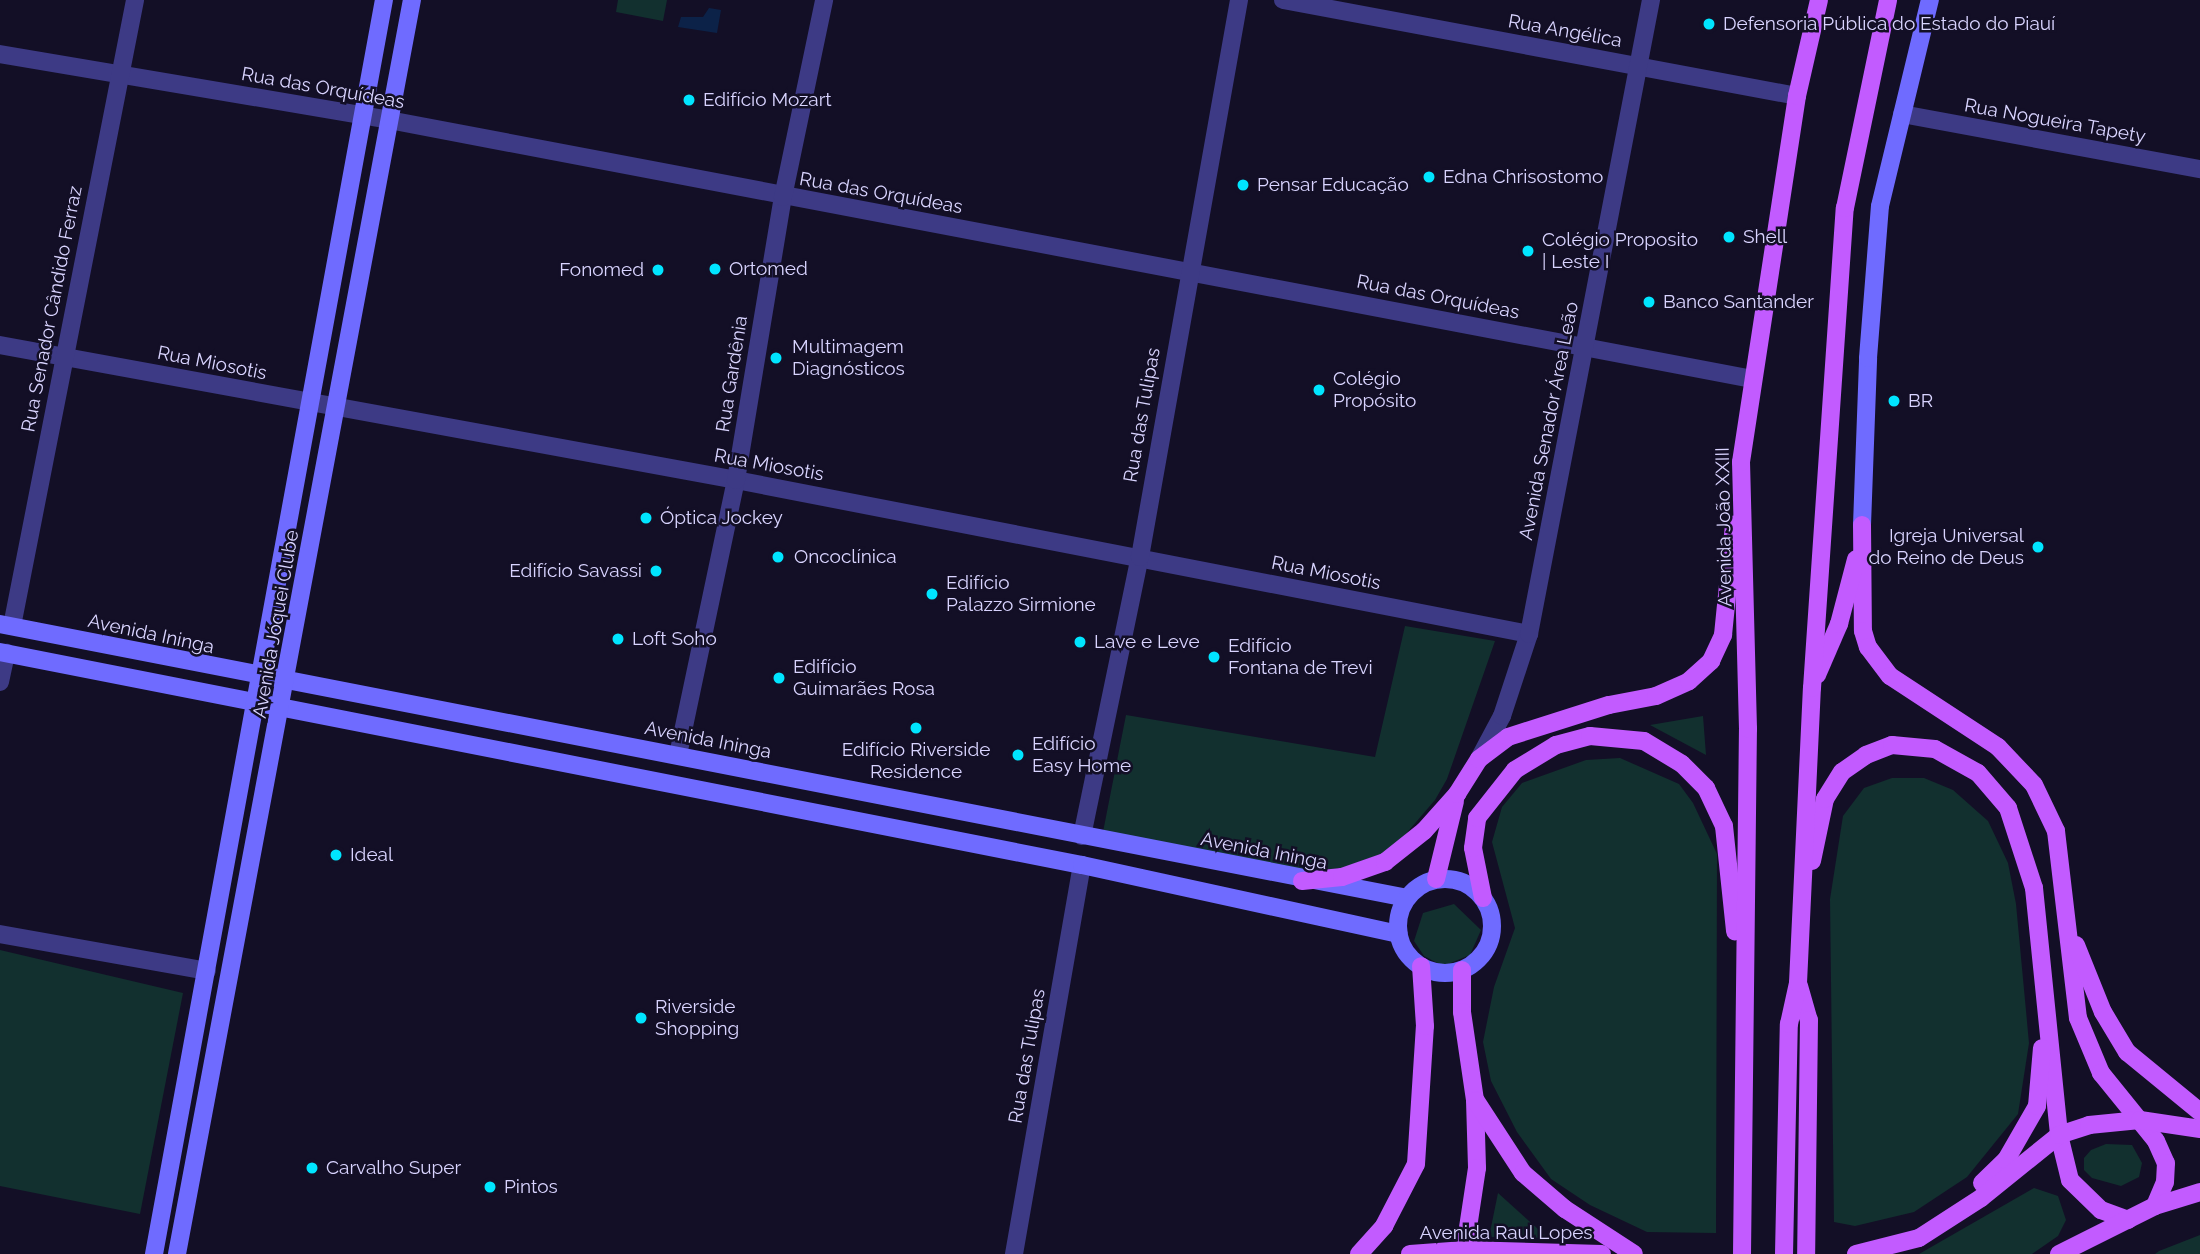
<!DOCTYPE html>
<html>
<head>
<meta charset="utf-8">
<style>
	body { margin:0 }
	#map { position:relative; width:2200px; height:1254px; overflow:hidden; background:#130f26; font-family:Raleway,sans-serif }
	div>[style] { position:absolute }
	.green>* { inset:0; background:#12302f }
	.water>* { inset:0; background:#0c2248 }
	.street>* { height:18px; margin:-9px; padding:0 9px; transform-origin:9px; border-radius:9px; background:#3d3a85 }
	.secondary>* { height:18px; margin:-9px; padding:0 9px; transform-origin:9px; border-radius:9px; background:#6f6bff }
	.secondary>.ring { margin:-9px; padding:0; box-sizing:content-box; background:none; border:18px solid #6f6bff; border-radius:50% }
	.primary>* { height:18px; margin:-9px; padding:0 9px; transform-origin:9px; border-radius:9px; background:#c25bff }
	.dots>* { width:19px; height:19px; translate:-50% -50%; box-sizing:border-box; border:4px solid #130f26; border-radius:50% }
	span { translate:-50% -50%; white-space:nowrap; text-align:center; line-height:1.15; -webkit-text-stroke:5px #130f26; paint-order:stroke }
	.poi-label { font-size:19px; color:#d9d4ff }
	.left { translate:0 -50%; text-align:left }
	.right { translate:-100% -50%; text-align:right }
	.street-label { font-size:19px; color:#d9d4ff }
</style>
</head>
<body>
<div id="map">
	<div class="green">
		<div style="clip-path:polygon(618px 0,667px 0,663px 21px,616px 12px)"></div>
		<div style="clip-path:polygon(1405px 626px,1495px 641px,1447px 779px,1435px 800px,1392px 850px,1342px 868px,1309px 871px,1103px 832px,1126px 715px,1375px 757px)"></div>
		<div style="clip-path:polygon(1703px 716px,1706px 755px,1650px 725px)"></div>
		<div style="clip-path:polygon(1620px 758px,1679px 784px,1693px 803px,1717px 854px,1716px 1233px,1647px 1232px,1590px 1205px,1551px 1179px,1517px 1132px,1491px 1081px,1483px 1042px,1494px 987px,1515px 928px,1492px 842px,1502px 807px,1522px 783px,1586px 760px)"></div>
		<div style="clip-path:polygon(1892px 778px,1924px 778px,1953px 790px,1988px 821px,2008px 863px,2016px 904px,2029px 1043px,2018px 1114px,1967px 1177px,1914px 1212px,1855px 1226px,1834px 1222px,1830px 899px,1843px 816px,1864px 788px)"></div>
		<div style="clip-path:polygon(1454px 904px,1481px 930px,1470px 955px,1443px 966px,1424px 956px,1414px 941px,1423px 913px)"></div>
		<div style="clip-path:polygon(0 950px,183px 993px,140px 1214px,0 1186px)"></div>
		<div style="clip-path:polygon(2106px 1144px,2132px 1145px,2142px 1163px,2139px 1177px,2121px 1186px,2092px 1178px,2084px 1170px,2084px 1158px,2091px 1150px)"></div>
		<div style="clip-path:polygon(2034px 1188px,2058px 1196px,2066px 1220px,2058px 1236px,2032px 1254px,1919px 1254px)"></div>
		<div style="clip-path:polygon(1498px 1193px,1548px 1238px,1489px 1237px)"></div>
		<div style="clip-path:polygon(2200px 1235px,2200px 1254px,2155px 1254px,2159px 1251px)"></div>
	</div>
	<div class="water">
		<div style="clip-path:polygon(709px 8px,721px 10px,717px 33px,678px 27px,681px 17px,703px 17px)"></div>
	</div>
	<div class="street">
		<div style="left:1283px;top:0;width:523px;rotate:10.58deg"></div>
		<div style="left:0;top:54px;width:395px;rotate:9.6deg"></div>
		<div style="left:389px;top:120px;width:1387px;rotate:10.76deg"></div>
		<div style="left:1902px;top:114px;width:303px;rotate:10.5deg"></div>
		<div style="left:0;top:345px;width:748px;rotate:10.39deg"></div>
		<div style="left:736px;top:480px;width:808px;rotate:10.99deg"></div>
		<div style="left:12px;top:626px;width:638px;rotate:-78.88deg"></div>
		<div style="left:0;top:682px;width:30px;rotate:-78deg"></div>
		<div style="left:678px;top:755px;width:281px;rotate:-78.1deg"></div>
		<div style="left:736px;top:480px;width:287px;rotate:-80.6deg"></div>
		<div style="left:783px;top:197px;width:201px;rotate:-78.2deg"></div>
		<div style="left:1479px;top:759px;width:49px;rotate:-61.9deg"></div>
		<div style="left:1502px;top:716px;width:86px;rotate:-71.8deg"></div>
		<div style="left:1529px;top:634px;width:646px;rotate:-79.11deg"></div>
		<div style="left:1082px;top:836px;width:285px;rotate:-78.3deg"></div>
		<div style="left:1140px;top:557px;width:566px;rotate:-79.92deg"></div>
		<div style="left:0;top:934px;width:210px;rotate:10.1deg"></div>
		<div style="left:1014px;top:1254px;width:395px;rotate:-80.1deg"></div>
	</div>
	<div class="secondary">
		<div style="left:1862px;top:525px;width:167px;rotate:-87.9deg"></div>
		<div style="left:1868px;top:358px;width:152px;rotate:-85.5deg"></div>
		<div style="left:1880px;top:206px;width:212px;rotate:-76.4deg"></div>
		<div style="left:0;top:624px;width:1433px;rotate:11.02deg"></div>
		<div style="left:0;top:652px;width:1103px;rotate:11.14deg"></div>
		<div style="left:1082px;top:865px;width:324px;rotate:12.3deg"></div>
		<div class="ring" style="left:1398px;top:879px;width:76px;height:76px"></div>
		<div style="left:154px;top:1254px;width:1275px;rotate:-79.61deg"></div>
		<div style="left:177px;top:1254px;width:1276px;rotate:-79.39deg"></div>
	</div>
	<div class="primary">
		<div style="left:1862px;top:525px;width:106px;rotate:89.5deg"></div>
		<div style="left:1863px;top:631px;width:17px;rotate:73deg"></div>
		<div style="left:1868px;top:647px;width:36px;rotate:53deg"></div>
		<div style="left:1890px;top:676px;width:129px;rotate:33.3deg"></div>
		<div style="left:1998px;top:747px;width:52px;rotate:46.5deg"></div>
		<div style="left:2034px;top:785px;width:51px;rotate:64.4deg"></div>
		<div style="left:2056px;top:831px;width:188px;rotate:83.3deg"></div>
		<div style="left:2078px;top:1018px;width:60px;rotate:67.3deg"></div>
		<div style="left:2101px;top:1073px;width:87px;rotate:51deg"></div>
		<div style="left:2156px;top:1141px;width:24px;rotate:66deg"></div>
		<div style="left:2166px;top:1163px;width:19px;rotate:93deg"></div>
		<div style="left:2165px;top:1182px;width:26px;rotate:113deg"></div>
		<div style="left:1817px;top:675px;width:56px;rotate:-66.7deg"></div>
		<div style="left:1839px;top:624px;width:67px;rotate:-75.3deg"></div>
		<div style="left:1812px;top:861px;width:63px;rotate:-78.2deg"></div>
		<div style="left:1825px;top:799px;width:32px;rotate:-58deg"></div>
		<div style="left:1842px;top:772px;width:29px;rotate:-35deg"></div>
		<div style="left:1866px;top:755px;width:28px;rotate:-21deg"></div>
		<div style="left:1892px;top:745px;width:43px;rotate:5.3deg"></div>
		<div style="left:1935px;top:749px;width:49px;rotate:29.2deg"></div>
		<div style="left:1978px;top:773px;width:46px;rotate:49.4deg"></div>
		<div style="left:2008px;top:808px;width:84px;rotate:72deg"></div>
		<div style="left:2034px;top:888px;width:248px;rotate:84.2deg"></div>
		<div style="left:2059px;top:1135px;width:46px;rotate:76.3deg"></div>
		<div style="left:2070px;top:1180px;width:43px;rotate:44.1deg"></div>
		<div style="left:2101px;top:1210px;width:29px;rotate:20deg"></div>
		<div style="left:1436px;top:879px;width:80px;rotate:-76.3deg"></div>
		<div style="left:1302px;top:881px;width:40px;rotate:-5.7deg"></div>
		<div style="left:1342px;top:877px;width:46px;rotate:-19.2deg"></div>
		<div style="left:1385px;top:862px;width:50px;rotate:-38.5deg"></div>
		<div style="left:1424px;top:831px;width:50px;rotate:-48.3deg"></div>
		<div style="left:1457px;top:794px;width:41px;rotate:-57.8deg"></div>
		<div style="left:1479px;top:759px;width:36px;rotate:-37deg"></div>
		<div style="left:1508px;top:737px;width:106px;rotate:-17.6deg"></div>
		<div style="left:1609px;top:705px;width:48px;rotate:-10.8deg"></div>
		<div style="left:1656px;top:696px;width:36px;rotate:-24deg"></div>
		<div style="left:1689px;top:681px;width:30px;rotate:-42deg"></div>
		<div style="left:1711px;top:661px;width:29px;rotate:-65deg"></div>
		<div style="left:1723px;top:635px;width:111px;rotate:-84.3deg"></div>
		<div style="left:1483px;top:898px;width:51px;rotate:-101.3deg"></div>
		<div style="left:1473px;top:848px;width:30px;rotate:-82deg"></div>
		<div style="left:1477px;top:818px;width:61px;rotate:-51.6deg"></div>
		<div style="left:1515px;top:770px;width:48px;rotate:-31.4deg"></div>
		<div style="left:1556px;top:745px;width:35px;rotate:-15deg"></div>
		<div style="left:1590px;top:736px;width:54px;rotate:5.3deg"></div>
		<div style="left:1644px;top:741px;width:44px;rotate:31.2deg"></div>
		<div style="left:1682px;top:764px;width:34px;rotate:45deg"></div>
		<div style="left:1706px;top:788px;width:42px;rotate:64.7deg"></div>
		<div style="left:1724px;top:826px;width:106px;rotate:84deg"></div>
		<div style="left:2076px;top:945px;width:72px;rotate:68.1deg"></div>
		<div style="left:2103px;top:1012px;width:47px;rotate:59deg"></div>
		<div style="left:2127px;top:1052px;width:94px;rotate:39.4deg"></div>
		<div style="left:1462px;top:970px;width:42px;rotate:90deg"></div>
		<div style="left:1462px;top:1012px;width:89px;rotate:81.6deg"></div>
		<div style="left:1475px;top:1100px;width:68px;rotate:88.3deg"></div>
		<div style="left:1477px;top:1168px;width:87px;rotate:98.6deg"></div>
		<div style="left:1799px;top:986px;width:35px;rotate:74deg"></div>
		<div style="left:1809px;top:1020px;width:234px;rotate:90.7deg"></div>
		<div style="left:1476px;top:1101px;width:86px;rotate:56.9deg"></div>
		<div style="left:1523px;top:1173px;width:55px;rotate:40.6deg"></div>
		<div style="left:1565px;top:1209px;width:82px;rotate:33.1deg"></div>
		<div style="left:1982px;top:1183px;width:33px;rotate:-44deg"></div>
		<div style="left:2006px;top:1160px;width:62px;rotate:-60.1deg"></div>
		<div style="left:2037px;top:1106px;width:58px;rotate:-85.1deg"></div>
		<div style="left:1359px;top:1254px;width:38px;rotate:-48deg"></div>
		<div style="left:1384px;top:1226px;width:70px;rotate:-62.7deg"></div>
		<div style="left:1416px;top:1164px;width:138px;rotate:-86.3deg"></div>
		<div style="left:1425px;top:1026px;width:60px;rotate:-93.8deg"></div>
		<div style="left:1410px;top:1254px;width:55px;rotate:-4.2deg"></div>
		<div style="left:1465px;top:1250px;width:137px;rotate:1.7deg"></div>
		<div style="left:1742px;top:1254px;width:525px;rotate:-89.35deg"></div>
		<div style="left:1748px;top:729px;width:267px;rotate:-91.5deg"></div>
		<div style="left:1741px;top:462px;width:370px;rotate:-81.3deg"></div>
		<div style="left:1797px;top:96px;width:98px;rotate:-77.1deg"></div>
		<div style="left:1784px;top:1254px;width:230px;rotate:-88.8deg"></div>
		<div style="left:1789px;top:1024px;width:42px;rotate:-77.6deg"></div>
		<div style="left:1798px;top:983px;width:295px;rotate:-87.3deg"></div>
		<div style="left:1812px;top:688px;width:481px;rotate:-86.1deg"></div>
		<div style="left:1845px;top:208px;width:212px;rotate:-78.3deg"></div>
		<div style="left:1856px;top:1254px;width:65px;rotate:-14.3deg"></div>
		<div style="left:1919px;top:1238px;width:74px;rotate:-32.8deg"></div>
		<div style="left:1981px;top:1198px;width:100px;rotate:-38.9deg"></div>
		<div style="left:2059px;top:1135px;width:32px;rotate:-18deg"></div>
		<div style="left:2089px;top:1125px;width:51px;rotate:-5.6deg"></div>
		<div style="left:2140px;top:1120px;width:61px;rotate:8.5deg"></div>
		<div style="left:2059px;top:1254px;width:107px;rotate:-26.6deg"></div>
		<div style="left:2155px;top:1206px;width:47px;rotate:-17.3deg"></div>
	</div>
	<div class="dots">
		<div style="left:1709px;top:24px;background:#00e5ff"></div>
		<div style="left:689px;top:100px;background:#00e5ff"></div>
		<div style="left:1429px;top:177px;background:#00e5ff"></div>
		<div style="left:1243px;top:185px;background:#00e5ff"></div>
		<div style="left:1729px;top:237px;background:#00e5ff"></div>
		<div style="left:1528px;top:251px;background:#00e5ff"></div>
		<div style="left:715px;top:269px;background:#00e5ff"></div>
		<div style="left:658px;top:270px;background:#00e5ff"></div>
		<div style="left:1649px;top:302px;background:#00e5ff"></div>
		<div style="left:776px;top:358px;background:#00e5ff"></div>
		<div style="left:1319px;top:390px;background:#00e5ff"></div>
		<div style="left:1894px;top:401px;background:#00e5ff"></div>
		<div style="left:646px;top:518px;background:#00e5ff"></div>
		<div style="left:2038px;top:547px;background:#00e5ff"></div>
		<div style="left:778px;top:557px;background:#00e5ff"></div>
		<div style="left:656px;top:571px;background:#00e5ff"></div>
		<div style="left:932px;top:594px;background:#00e5ff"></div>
		<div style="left:618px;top:639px;background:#00e5ff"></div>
		<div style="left:1080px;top:642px;background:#00e5ff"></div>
		<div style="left:1214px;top:657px;background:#00e5ff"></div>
		<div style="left:779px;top:678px;background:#00e5ff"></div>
		<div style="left:916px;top:728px;background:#00e5ff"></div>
		<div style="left:1018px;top:755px;background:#00e5ff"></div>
		<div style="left:336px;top:855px;background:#00e5ff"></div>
		<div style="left:641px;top:1018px;background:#00e5ff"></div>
		<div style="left:312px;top:1168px;background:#00e5ff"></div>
		<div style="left:490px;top:1187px;background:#00e5ff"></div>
	</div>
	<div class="poi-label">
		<span class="left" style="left:1723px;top:24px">Defensoria Pública do Estado do Piauí</span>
		<span class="left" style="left:703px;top:100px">Edifício Mozart</span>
		<span class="left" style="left:1443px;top:177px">Edna Chrisostomo</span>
		<span class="left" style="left:1257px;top:185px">Pensar Educação</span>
		<span class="left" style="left:1743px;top:237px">Shell</span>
		<span class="left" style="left:1542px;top:251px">Colégio Proposito<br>| Leste I</span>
		<span class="left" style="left:729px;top:269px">Ortomed</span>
		<span class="right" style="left:644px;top:270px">Fonomed</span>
		<span class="left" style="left:1663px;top:302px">Banco Santander</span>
		<span class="left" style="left:792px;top:358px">Multimagem<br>Diagnósticos</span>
		<span class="left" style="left:1333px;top:390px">Colégio<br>Propósito</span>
		<span class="left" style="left:1908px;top:401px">BR</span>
		<span class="left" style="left:660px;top:518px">Óptica Jockey</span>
		<span class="right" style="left:2024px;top:547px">Igreja Universal<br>do Reino de Deus</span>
		<span class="left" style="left:794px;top:557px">Oncoclínica</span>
		<span class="right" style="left:642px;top:571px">Edifício Savassi</span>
		<span class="left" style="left:946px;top:594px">Edifício<br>Palazzo Sirmione</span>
		<span class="left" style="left:632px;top:639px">Loft Soho</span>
		<span class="left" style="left:1094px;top:642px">Lave e Leve</span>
		<span class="left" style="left:1228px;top:657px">Edifício<br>Fontana de Trevi</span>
		<span class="left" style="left:793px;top:678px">Edifício<br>Guimarães Rosa</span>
		<span class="left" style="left:1032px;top:755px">Edifício<br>Easy Home</span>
		<span style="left:916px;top:761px">Edifício Riverside<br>Residence</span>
		<span class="left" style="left:350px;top:855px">Ideal</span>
		<span class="left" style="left:655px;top:1018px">Riverside<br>Shopping</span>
		<span class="left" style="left:326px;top:1168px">Carvalho Super</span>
		<span class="left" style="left:504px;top:1187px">Pintos</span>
	</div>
	<div class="street-label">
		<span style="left:1565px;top:31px;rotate:10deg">Rua Angélica</span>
		<span style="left:323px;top:88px;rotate:10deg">Rua das Orquídeas</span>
		<span style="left:2055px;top:121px;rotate:10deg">Rua Nogueira Tapety</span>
		<span style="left:881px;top:193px;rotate:10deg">Rua das Orquídeas</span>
		<span style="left:1438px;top:297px;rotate:11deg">Rua das Orquídeas</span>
		<span style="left:52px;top:309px;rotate:-79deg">Rua Senador Cândido Ferraz</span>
		<span style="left:212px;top:363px;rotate:11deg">Rua Miosotis</span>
		<span style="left:732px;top:374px;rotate:-81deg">Rua Gardênia</span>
		<span style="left:1142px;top:415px;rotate:-80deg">Rua das Tulipas</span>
		<span style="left:1549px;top:421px;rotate:-79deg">Avenida Senador Área Leão</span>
		<span style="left:769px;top:465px;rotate:10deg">Rua Miosotis</span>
		<span style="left:1724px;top:527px;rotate:-91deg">Avenida João XXIII</span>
		<span style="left:1326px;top:573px;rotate:11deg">Rua Miosotis</span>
		<span style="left:276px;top:624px;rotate:-80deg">Avenida Jóquei Clube</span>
		<span style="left:151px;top:634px;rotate:12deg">Avenida Ininga</span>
		<span style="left:708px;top:740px;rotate:11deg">Avenida Ininga</span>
		<span style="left:1264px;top:851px;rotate:11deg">Avenida Ininga</span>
		<span style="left:1027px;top:1056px;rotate:-80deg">Rua das Tulipas</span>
		<span style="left:1506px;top:1233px">Avenida Raul Lopes</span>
	</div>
</div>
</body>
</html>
